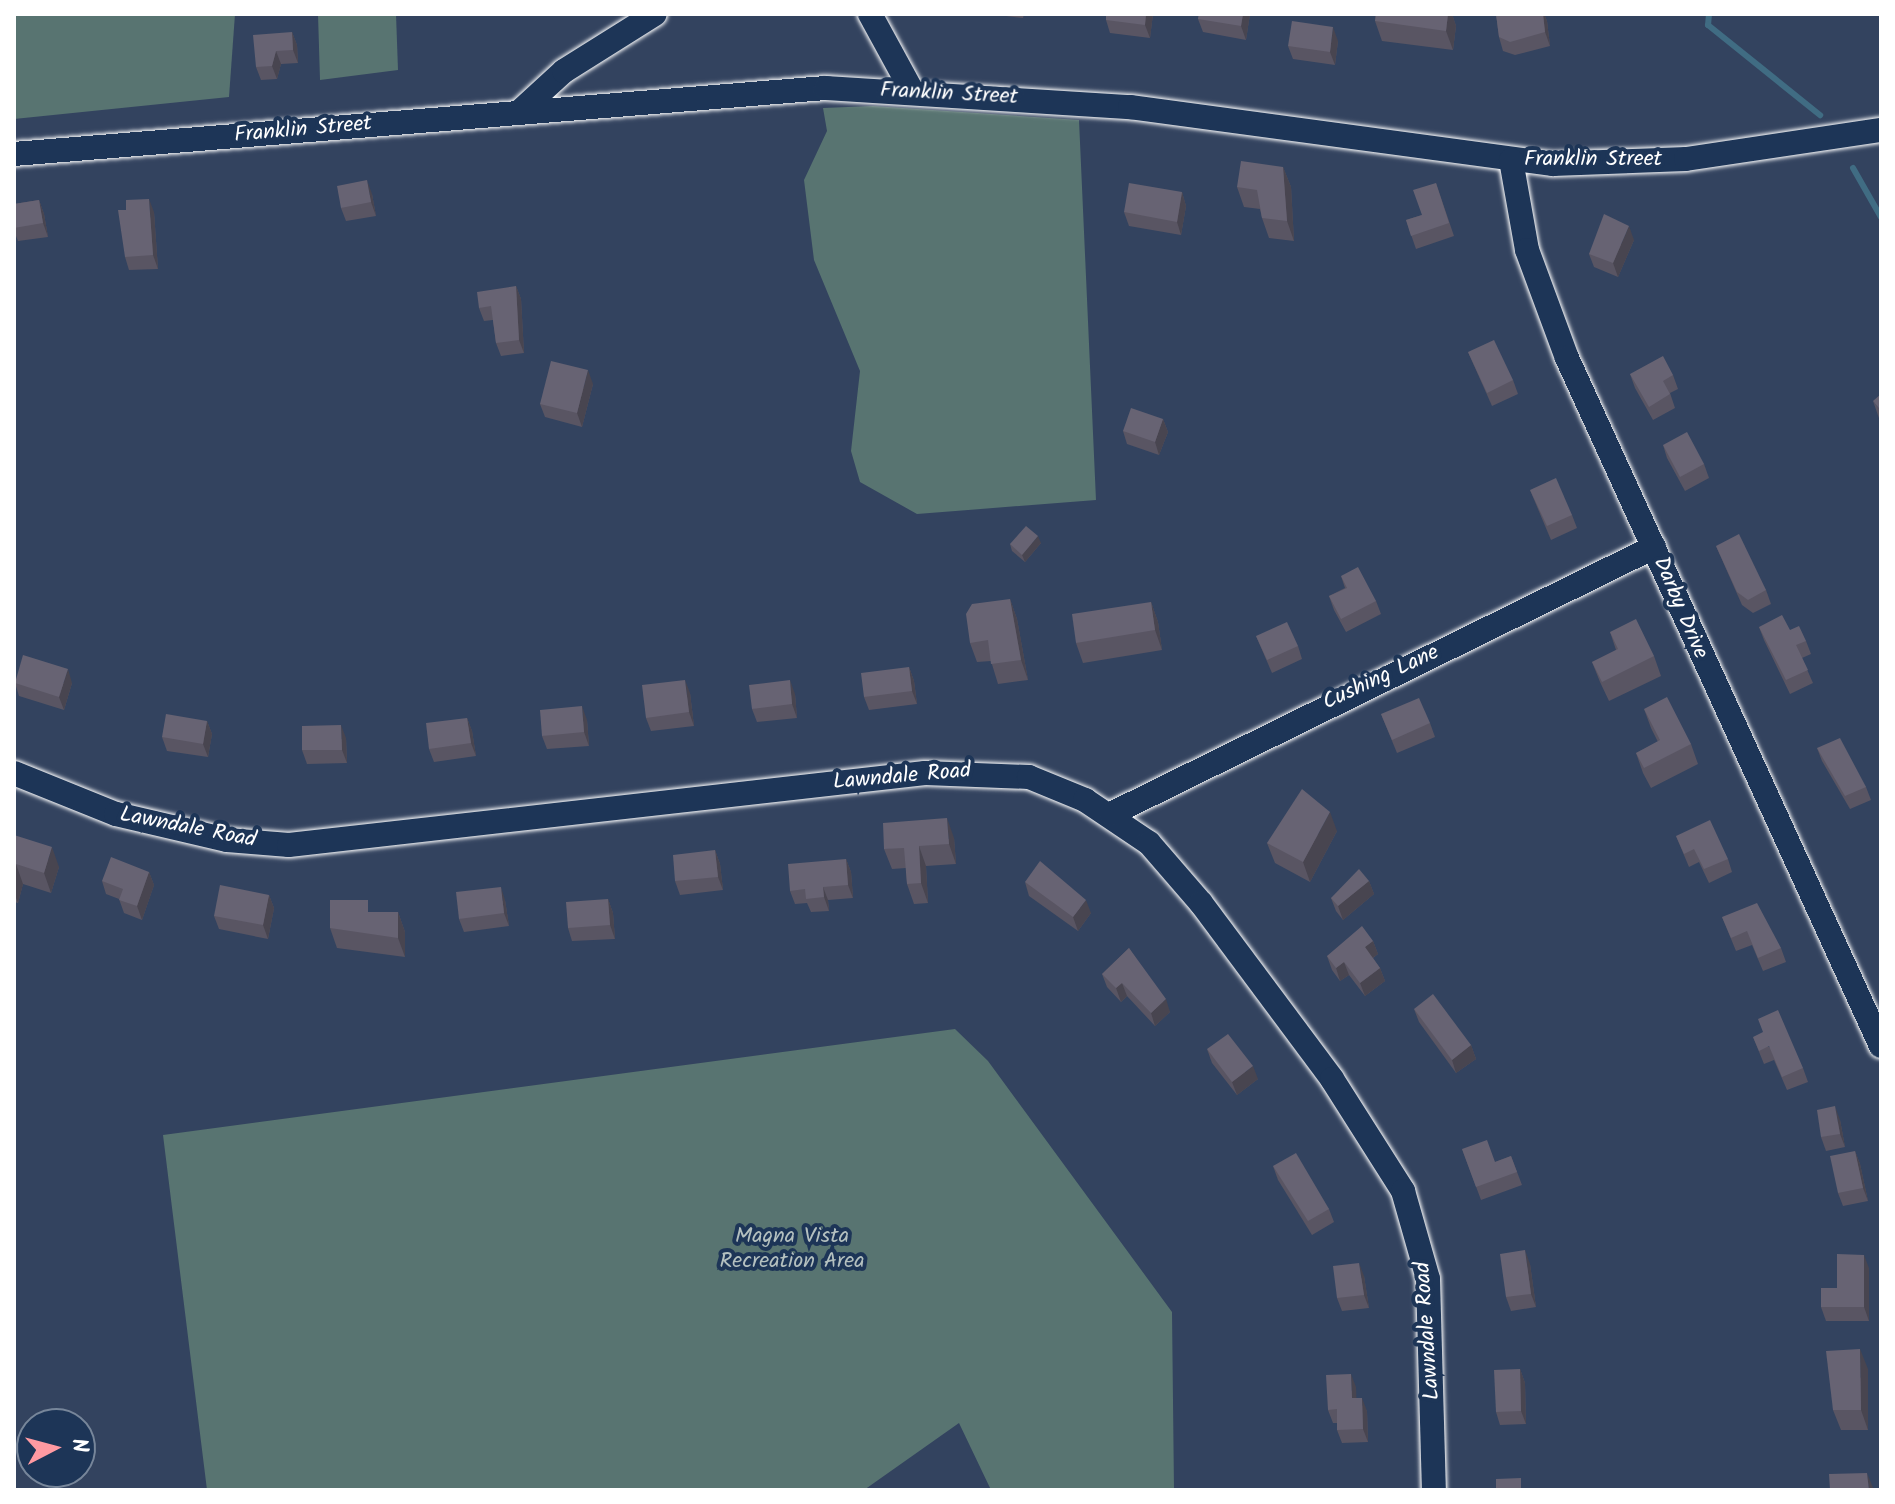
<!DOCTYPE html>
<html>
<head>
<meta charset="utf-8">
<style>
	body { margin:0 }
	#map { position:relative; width:1895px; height:1504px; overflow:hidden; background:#33435f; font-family:Kalam,sans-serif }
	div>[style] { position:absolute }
	.green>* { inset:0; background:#587471 }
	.stream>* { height:6px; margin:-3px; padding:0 3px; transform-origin:3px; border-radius:3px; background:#406c83 }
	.roads { filter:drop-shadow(0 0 2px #fff) drop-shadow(0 0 2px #fff) }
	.minor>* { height:24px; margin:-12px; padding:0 12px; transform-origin:12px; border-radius:12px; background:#1d3557 }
	.wall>* { inset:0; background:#595563 }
	.shaded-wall>* { inset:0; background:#484550 }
	.building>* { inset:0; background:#676373 }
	span { translate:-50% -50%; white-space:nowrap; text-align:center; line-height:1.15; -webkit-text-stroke:8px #1d3557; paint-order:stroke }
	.street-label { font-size:22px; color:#fff }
	.park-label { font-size:22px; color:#b4c0bf }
	.frame { position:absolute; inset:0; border:16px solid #fff; pointer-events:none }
	.north { position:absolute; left:16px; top:1408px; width:80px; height:80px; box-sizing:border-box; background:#1d3557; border:2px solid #77869a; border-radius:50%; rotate:84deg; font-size:22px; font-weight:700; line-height:32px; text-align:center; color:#fff }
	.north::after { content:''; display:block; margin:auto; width:28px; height:36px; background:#ff9aa2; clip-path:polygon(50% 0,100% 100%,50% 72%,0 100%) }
</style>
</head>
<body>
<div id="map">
	<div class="green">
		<div style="clip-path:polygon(14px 14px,235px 14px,229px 97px,14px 119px)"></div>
		<div style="clip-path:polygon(318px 14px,396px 14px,398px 70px,320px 80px)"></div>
		<div style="clip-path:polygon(873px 106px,1079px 120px,1096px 500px,917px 514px,860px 482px,851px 451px,860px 371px,814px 260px,804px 180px,827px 131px,823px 108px)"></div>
		<div style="clip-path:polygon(955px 1029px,988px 1061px,1172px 1312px,1174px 1490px,991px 1490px,959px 1423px,864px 1490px,207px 1490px,163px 1135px)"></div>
	</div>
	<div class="stream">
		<div style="left:1709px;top:14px;width:11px;rotate:95deg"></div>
		<div style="left:1708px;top:25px;width:144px;rotate:38.8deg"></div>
		<div style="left:1853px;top:168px;width:56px;rotate:60.3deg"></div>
	</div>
	<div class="roads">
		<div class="minor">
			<div style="left:870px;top:14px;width:88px;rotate:61.4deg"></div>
			<div style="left:518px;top:113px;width:62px;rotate:-42.4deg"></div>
			<div style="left:564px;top:71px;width:107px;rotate:-32.1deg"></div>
			<div style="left:14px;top:154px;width:815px;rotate:-4.65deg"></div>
			<div style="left:826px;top:88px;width:305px;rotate:3.6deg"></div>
			<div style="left:1130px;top:107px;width:427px;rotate:7.7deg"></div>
			<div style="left:1553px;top:164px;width:133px;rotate:-2.2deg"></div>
			<div style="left:1686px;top:159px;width:197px;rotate:-8.5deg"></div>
			<div style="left:1511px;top:160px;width:91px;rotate:79.9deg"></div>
			<div style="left:1527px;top:250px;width:115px;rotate:69.7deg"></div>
			<div style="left:1567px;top:358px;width:756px;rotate:65.47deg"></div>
			<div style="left:14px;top:773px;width:110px;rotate:21.9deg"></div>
			<div style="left:116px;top:814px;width:114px;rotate:13.2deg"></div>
			<div style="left:227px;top:840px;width:62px;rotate:4.6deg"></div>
			<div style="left:289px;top:845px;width:640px;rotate:-6.46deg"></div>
			<div style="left:925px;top:773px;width:104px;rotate:2.2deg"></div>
			<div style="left:1029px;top:777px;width:61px;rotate:22.3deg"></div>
			<div style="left:1085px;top:800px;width:77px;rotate:33.9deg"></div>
			<div style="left:1149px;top:843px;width:79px;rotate:49.1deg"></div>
			<div style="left:1201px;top:903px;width:219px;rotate:53.3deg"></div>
			<div style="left:1332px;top:1079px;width:133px;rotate:57.6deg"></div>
			<div style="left:1403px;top:1191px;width:91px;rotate:74.1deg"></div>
			<div style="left:1428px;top:1279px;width:211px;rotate:88.4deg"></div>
			<div style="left:1111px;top:814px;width:605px;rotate:-26.18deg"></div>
		</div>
	</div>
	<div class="wall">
		<div style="clip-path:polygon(990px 14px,1024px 14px,1023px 18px)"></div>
		<div style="clip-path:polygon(1106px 14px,1153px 14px,1150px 38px,1110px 33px,1106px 20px)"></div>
		<div style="clip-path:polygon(1199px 14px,1250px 14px,1246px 40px,1203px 32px,1198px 19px)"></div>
		<div style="clip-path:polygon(1376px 14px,1452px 14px,1456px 26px,1453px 50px,1382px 41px,1375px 21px)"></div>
		<div style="clip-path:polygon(1496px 14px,1544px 14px,1547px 21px,1550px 46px,1515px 55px,1503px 51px,1499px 37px)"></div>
		<div style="clip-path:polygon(292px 32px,297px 45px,298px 63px,281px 64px,277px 79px,261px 80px,256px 67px)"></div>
		<div style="clip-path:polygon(1338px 41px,1335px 65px,1293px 59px,1288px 46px)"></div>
		<div style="clip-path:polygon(1283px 167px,1291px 187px,1294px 241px,1269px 238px,1262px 218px,1260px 209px,1244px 207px,1237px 187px)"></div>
		<div style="clip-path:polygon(1436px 183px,1454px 236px,1416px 249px,1406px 220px,1422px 215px)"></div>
		<div style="clip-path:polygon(1182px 192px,1186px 206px,1181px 235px,1129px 226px,1124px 212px)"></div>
		<div style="clip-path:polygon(372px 194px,376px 216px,346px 221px,341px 208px)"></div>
		<div style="clip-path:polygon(39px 200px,44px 214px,48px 237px,18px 241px,14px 231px,14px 204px)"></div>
		<div style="clip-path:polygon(154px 212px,158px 269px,129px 270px,125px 257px)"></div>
		<div style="clip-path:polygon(1634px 240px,1618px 277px,1594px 267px,1589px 254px)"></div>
		<div style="clip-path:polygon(516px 286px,521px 299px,524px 353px,501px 356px,496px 343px,493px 320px,484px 321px,479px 308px)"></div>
		<div style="clip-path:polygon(1468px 352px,1513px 380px,1518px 394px,1492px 406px)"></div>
		<div style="clip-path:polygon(1630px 374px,1673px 375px,1678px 389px,1670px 393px,1675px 408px,1653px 420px,1635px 388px)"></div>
		<div style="clip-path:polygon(593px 384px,582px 427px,545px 417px,540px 404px)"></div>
		<div style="clip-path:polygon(1873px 401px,1881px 411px,1881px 422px,1880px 421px)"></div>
		<div style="clip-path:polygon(1163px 419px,1168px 432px,1159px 455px,1127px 444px,1123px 431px)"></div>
		<div style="clip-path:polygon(1663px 445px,1704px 464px,1709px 478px,1685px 491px,1667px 458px)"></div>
		<div style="clip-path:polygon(1530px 490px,1572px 515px,1577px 528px,1551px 540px)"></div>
		<div style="clip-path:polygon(1041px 543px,1025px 562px,1012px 551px,1010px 544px)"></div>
		<div style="clip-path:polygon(1716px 546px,1766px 590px,1771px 604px,1753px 613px,1742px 605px)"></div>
		<div style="clip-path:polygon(1341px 576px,1376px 601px,1381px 614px,1346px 632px,1334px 610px,1329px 596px,1345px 588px)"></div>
		<div style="clip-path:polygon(1010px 599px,1017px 619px,1028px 680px,998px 684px,991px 661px,977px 662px,970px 643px)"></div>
		<div style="clip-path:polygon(1151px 602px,1158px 622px,1162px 650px,1083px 663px,1076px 643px)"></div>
		<div style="clip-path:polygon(1759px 627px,1790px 630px,1806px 641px,1811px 654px,1802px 658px,1813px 683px,1790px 694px,1764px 640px)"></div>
		<div style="clip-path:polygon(1610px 632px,1654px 656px,1661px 676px,1609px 701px,1600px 682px,1592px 662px,1616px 650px)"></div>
		<div style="clip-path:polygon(1256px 636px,1298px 646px,1302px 659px,1272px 673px)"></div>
		<div style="clip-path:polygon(909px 667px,914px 681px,917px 704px,869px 710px,864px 697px)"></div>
		<div style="clip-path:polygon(15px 683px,72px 683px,64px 710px,19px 696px)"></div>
		<div style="clip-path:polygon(690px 693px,694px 726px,651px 731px,646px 718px)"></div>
		<div style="clip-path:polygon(795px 694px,797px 718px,757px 722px,752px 709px)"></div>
		<div style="clip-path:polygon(1644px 709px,1691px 744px,1698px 764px,1651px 788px,1643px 773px,1636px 753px,1658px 742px,1651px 728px)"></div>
		<div style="clip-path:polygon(1381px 714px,1430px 723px,1435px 737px,1397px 753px)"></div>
		<div style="clip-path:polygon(467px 718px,472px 731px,476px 756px,434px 762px,429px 749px)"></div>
		<div style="clip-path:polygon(587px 720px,589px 746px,547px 749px,542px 736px)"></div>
		<div style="clip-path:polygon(207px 721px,212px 734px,208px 757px,167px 751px,162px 737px)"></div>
		<div style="clip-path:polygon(346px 738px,347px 763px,307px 764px,302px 750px)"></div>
		<div style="clip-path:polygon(1817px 748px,1866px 787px,1871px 800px,1850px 809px,1822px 761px)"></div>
		<div style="clip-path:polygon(1337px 831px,1310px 882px,1275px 863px,1267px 843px)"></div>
		<div style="clip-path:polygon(14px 835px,59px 867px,51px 893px,23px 884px,18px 903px,14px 902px)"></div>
		<div style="clip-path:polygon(1676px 836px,1728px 859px,1732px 872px,1709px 883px,1699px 862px,1689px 867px)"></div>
		<div style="clip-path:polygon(954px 838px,956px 864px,926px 866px,928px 903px,914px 904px,907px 884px,906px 868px,892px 869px,884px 849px)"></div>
		<div style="clip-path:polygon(715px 850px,720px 864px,723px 890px,680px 895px,675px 881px)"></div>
		<div style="clip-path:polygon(846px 859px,851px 872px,853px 898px,828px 900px,829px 911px,811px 912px,807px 903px,795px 904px,790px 891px)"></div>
		<div style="clip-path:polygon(149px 872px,154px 885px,142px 920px,124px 913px,119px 899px,106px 894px,102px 881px)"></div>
		<div style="clip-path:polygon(1369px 881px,1374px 894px,1343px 920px,1336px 911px,1331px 898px)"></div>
		<div style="clip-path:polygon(1025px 882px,1091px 913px,1078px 931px,1029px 896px)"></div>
		<div style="clip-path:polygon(269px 895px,274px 908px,268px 939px,219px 929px,214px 916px)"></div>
		<div style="clip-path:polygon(608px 899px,613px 913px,615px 939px,572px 941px,568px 928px)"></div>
		<div style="clip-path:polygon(505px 900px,509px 926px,464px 932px,459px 919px)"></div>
		<div style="clip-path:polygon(373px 912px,398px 912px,405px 932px,405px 957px,337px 948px,330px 928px)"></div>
		<div style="clip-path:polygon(1722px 917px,1781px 948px,1786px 962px,1763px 971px,1752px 945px,1736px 951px)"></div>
		<div style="clip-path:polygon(1373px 941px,1378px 954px,1373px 958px,1380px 968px,1385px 981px,1365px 996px,1349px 975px,1340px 981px,1332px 970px,1327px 956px)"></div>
		<div style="clip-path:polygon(1129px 948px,1170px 1012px,1155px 1026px,1127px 996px,1121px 1002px,1107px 987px,1102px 974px)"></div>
		<div style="clip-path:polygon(1414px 1009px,1471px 1045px,1476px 1059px,1456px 1073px,1419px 1022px)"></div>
		<div style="clip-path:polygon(1753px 1037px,1803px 1068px,1808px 1082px,1787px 1090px,1774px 1060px,1764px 1064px)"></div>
		<div style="clip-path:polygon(1207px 1049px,1258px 1079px,1237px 1095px,1212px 1063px)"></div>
		<div style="clip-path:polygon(1840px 1120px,1845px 1147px,1826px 1151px,1821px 1137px)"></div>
		<div style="clip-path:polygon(1462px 1149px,1495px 1162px,1511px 1156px,1522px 1185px,1481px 1200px)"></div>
		<div style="clip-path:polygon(1855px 1151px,1860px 1164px,1868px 1201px,1843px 1206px,1838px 1193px)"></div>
		<div style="clip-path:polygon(1273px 1166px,1329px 1209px,1334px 1222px,1312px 1235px,1278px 1180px)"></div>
		<div style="clip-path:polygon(1530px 1264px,1536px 1307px,1511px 1311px,1506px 1297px)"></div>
		<div style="clip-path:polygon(1869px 1268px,1869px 1321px,1826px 1321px,1821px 1307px,1837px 1288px)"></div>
		<div style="clip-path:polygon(1364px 1276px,1369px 1308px,1342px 1311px,1337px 1298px)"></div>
		<div style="clip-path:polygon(1520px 1369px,1525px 1383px,1526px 1424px,1500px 1425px,1496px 1412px)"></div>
		<div style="clip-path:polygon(1868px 1369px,1868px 1430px,1841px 1430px,1833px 1410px)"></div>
		<div style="clip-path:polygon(1356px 1387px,1356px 1398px,1367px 1411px,1368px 1442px,1342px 1443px,1337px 1430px,1337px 1423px,1333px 1423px,1328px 1410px)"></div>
	</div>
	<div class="shaded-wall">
		<div style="clip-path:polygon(1146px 14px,1153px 14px,1150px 38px,1145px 25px)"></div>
		<div style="clip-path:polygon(1243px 14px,1250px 14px,1246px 40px,1241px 26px)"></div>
		<div style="clip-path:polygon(1448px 14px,1452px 14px,1456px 26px,1453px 50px,1446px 31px)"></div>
		<div style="clip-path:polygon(1543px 14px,1544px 14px,1547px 21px,1550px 46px,1545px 32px)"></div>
		<div style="clip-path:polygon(1333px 27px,1338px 41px,1335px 65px,1330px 52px)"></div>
		<div style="clip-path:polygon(292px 32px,297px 45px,298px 63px,293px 50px)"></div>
		<div style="clip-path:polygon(276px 51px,281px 64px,277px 79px,272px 66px)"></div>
		<div style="clip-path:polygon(1283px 167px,1291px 187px,1294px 241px,1287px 221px)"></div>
		<div style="clip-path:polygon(367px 180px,372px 194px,376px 216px,371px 202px)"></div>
		<div style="clip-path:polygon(1182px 192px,1186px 206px,1181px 235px,1177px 222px)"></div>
		<div style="clip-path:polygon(149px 199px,154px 212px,158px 269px,153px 255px)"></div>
		<div style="clip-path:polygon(39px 200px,44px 214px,48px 237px,43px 223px)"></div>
		<div style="clip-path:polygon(1629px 226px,1634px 240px,1618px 277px,1613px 263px)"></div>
		<div style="clip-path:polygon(516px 286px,521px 299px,524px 353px,519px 340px)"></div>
		<div style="clip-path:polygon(588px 370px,593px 384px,582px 427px,577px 413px)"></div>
		<div style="clip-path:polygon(1163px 419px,1168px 432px,1159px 455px,1155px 442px)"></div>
		<div style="clip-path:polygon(1038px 536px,1041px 543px,1025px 562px,1022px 555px)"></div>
		<div style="clip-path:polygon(1010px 599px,1017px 619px,1028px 680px,1021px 660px)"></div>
		<div style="clip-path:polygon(1151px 602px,1158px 622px,1162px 650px,1155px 630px)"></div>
		<div style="clip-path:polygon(909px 667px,914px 681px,917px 704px,912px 691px)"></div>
		<div style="clip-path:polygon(68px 669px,72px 683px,64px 710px,59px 697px)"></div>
		<div style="clip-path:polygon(685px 680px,690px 693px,694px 726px,689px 712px)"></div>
		<div style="clip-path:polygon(790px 680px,795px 694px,797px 718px,792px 704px)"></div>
		<div style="clip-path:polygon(582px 706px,587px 720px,589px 746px,584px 732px)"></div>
		<div style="clip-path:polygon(467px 718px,472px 731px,476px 756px,471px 743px)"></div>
		<div style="clip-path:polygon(207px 721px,212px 734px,208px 757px,203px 744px)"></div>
		<div style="clip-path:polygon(341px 725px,346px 738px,347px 763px,342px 750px)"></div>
		<div style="clip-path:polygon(1330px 812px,1337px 831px,1310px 882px,1303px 862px)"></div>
		<div style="clip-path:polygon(947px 818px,954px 838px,956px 864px,949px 844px)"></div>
		<div style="clip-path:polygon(919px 846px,926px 866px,928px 903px,921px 883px)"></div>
		<div style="clip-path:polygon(52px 847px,59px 867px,51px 893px,44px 873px)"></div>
		<div style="clip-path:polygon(715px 850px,720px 864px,723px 890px,718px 877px)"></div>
		<div style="clip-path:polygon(846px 859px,851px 872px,853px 898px,848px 885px)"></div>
		<div style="clip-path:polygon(16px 864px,23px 884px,18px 903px,14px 893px,14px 871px)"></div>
		<div style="clip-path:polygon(149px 872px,154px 885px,142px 920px,137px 906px)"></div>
		<div style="clip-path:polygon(1369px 881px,1374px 894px,1343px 920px,1338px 906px)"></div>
		<div style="clip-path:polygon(501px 887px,505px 900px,509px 926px,504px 913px)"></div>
		<div style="clip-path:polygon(823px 887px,828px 900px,829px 911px,824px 897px)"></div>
		<div style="clip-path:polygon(269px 895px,274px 908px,268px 939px,263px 925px)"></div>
		<div style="clip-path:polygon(608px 899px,613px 913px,615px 939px,610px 925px)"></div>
		<div style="clip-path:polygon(1086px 900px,1091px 913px,1078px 931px,1073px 917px)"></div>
		<div style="clip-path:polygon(398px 912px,405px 932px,405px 957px,398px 938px)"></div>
		<div style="clip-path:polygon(1373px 941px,1378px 954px,1370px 960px,1365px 947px)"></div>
		<div style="clip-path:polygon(1344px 962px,1349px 975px,1340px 981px,1336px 968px)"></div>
		<div style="clip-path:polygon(1380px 968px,1385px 981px,1365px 996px,1360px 983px)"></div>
		<div style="clip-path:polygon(1122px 983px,1127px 996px,1121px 1002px,1116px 988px)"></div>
		<div style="clip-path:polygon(1166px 999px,1170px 1012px,1155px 1026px,1151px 1013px)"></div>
		<div style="clip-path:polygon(1471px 1045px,1476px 1059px,1456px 1073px,1452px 1060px)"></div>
		<div style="clip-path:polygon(1253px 1066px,1258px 1079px,1237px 1095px,1232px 1082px)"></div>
		<div style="clip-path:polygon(1835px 1106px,1840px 1120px,1845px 1147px,1840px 1134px)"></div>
		<div style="clip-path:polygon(1855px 1151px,1860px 1164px,1868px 1201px,1863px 1188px)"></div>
		<div style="clip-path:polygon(1525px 1250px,1530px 1264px,1536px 1307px,1531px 1294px)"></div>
		<div style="clip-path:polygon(1864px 1255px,1869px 1268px,1869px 1321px,1864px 1307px)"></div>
		<div style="clip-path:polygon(1359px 1263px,1364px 1276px,1369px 1308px,1364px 1295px)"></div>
		<div style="clip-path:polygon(1860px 1349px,1868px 1369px,1868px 1430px,1861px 1410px)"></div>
		<div style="clip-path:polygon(1520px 1369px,1525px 1383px,1526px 1424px,1521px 1411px)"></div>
		<div style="clip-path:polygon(1351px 1374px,1356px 1387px,1357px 1411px,1352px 1398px)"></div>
		<div style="clip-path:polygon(1362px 1398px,1367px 1411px,1368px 1442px,1363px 1429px)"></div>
		<div style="clip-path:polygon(1867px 1473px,1874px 1490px,1869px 1490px)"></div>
	</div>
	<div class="building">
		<div style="clip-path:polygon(1106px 14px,1146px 14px,1145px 25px,1106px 20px)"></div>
		<div style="clip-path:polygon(1199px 14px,1243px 14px,1241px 26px,1198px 19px)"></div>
		<div style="clip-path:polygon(1376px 14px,1448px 14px,1446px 31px,1375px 21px)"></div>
		<div style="clip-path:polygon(1496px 14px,1543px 14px,1545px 32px,1510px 42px,1499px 37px)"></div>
		<div style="clip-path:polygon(1292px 21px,1333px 27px,1330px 52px,1288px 46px)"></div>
		<div style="clip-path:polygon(292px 32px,293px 50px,276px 51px,272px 66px,256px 67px,253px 35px)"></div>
		<div style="clip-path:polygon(1241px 161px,1283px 167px,1287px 221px,1262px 218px,1257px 190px,1237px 187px)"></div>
		<div style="clip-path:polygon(367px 180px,371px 202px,341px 208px,337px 186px)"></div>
		<div style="clip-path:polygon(1129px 183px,1182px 192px,1177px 222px,1124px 212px)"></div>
		<div style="clip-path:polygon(1436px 183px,1449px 223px,1411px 236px,1406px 220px,1422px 215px,1413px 190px)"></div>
		<div style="clip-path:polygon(149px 199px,153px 255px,125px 257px,118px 210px,126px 210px,126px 200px)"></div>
		<div style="clip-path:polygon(39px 200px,43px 223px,14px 228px,14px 204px)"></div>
		<div style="clip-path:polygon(1604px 214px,1629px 226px,1613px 263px,1589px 254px)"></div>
		<div style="clip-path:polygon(516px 286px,519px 340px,496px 343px,491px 306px,479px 308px,477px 292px)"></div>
		<div style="clip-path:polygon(1494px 340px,1513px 380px,1487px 393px,1468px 352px)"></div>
		<div style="clip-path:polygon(1663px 356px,1673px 375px,1663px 381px,1670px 394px,1649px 407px,1630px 374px)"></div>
		<div style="clip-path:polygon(551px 361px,588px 370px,577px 413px,540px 404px)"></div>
		<div style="clip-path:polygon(1881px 394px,1881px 411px,1873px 401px)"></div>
		<div style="clip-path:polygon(1131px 408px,1163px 419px,1155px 442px,1123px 431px)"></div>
		<div style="clip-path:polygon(1687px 432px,1704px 464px,1680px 477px,1663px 445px)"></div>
		<div style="clip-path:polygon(1556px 478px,1572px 515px,1547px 526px,1530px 490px)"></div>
		<div style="clip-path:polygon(1026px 526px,1038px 536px,1022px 555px,1010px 544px)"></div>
		<div style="clip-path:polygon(1739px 534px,1766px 590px,1748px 600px,1737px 592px,1716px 546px)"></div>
		<div style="clip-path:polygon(1358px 567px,1376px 601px,1341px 619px,1329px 596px,1347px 588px,1341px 576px)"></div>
		<div style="clip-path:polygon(1010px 599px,1021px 660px,991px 664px,988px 640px,970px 643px,966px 614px,972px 604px)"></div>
		<div style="clip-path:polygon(1151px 602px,1155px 630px,1076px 643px,1072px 614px)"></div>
		<div style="clip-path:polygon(1782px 615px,1790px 630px,1799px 626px,1806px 641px,1796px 645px,1808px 670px,1786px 680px,1759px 627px)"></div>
		<div style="clip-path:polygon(1636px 619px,1654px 656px,1602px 682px,1592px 662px,1618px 649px,1610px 632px)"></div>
		<div style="clip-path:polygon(1287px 622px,1298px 646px,1267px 660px,1256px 636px)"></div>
		<div style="clip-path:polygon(23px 655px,68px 669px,59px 697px,15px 683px)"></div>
		<div style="clip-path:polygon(909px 667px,912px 691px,864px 697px,861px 673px)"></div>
		<div style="clip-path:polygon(685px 680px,689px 712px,646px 718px,642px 685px)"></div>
		<div style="clip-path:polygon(790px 680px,792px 704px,752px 709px,749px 685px)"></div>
		<div style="clip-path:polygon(1667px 697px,1691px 744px,1644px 768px,1636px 753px,1660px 740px,1644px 709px)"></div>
		<div style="clip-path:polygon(1419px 698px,1430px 723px,1392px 740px,1381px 714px)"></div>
		<div style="clip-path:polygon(582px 706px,584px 732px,542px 736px,540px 710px)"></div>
		<div style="clip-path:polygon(166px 714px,207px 721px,203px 744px,162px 737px)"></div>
		<div style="clip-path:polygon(467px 718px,471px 743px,429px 749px,426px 723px)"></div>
		<div style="clip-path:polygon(341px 725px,342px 750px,302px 750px,302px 726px)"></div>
		<div style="clip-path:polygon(1840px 738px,1866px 787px,1845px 796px,1817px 748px)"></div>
		<div style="clip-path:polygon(1302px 789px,1330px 812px,1303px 862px,1267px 843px)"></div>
		<div style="clip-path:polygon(947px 818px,949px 844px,919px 846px,921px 883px,907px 884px,904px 848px,884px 849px,883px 823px)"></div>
		<div style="clip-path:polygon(1710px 820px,1728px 859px,1704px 869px,1694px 849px,1684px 854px,1676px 836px)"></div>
		<div style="clip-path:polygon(14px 835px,52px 847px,44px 873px,16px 864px,14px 871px)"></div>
		<div style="clip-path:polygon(715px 850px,718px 877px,675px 881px,673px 855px)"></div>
		<div style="clip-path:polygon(111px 857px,149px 872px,137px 906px,119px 900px,123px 889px,102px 881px)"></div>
		<div style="clip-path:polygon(846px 859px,848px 885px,823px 887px,824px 897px,806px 899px,805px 889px,790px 891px,788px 864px)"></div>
		<div style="clip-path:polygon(1040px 861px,1086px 900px,1073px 917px,1025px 882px)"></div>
		<div style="clip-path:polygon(1359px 869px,1369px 881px,1338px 906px,1331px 898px)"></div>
		<div style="clip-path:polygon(220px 885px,269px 895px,263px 925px,214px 916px)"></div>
		<div style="clip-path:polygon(501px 887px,504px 913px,459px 919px,456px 892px)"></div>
		<div style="clip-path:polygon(608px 899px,610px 925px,568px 928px,566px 902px)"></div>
		<div style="clip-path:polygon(330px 900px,368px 900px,368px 912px,398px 912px,398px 938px,330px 928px)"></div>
		<div style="clip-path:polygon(1757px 903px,1781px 948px,1758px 958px,1747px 931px,1731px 938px,1722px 917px)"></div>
		<div style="clip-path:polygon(1362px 926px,1373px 941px,1365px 947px,1380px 968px,1360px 983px,1344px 962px,1336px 968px,1327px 956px)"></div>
		<div style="clip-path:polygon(1129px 948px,1166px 999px,1151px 1013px,1122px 983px,1116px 988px,1102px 974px)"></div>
		<div style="clip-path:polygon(1433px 994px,1471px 1045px,1452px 1060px,1414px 1009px)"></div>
		<div style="clip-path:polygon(1778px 1010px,1803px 1068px,1782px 1077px,1769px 1046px,1759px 1051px,1753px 1037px,1763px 1032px,1758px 1019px)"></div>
		<div style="clip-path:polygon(1228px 1034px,1253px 1066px,1232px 1082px,1207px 1049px)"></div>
		<div style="clip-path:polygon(1835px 1106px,1840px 1134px,1821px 1137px,1817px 1110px)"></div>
		<div style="clip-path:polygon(1487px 1140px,1495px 1162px,1511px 1156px,1517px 1172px,1476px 1187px,1462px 1149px)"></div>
		<div style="clip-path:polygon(1855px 1151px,1863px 1188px,1838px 1193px,1830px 1156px)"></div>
		<div style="clip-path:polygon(1296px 1153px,1329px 1209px,1308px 1221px,1273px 1166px)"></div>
		<div style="clip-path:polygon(1525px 1250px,1531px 1294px,1506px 1297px,1500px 1254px)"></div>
		<div style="clip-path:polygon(1837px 1254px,1864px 1255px,1864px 1307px,1821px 1307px,1821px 1288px,1837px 1288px)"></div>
		<div style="clip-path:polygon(1359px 1263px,1364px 1295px,1337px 1298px,1333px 1266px)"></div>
		<div style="clip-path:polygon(1860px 1349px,1861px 1410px,1833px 1410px,1826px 1351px)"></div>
		<div style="clip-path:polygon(1520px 1369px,1521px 1411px,1496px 1412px,1494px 1370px)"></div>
		<div style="clip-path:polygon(1351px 1374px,1352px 1398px,1362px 1398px,1363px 1429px,1337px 1430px,1337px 1409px,1328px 1410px,1326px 1375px)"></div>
		<div style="clip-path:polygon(1867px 1473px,1869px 1490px,1830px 1490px,1829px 1474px)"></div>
		<div style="clip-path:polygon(1521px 1478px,1521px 1490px,1496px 1490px,1496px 1479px)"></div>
		<div style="clip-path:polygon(1349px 1488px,1349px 1490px,1324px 1490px,1324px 1489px)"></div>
	</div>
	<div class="street-label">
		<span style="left:949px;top:94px;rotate:3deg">Franklin Street</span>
		<span style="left:303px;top:130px;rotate:-5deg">Franklin Street</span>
		<span style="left:1593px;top:160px">Franklin Street</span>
		<span style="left:1680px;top:608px;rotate:67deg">Darby Drive</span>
		<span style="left:1381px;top:678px;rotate:-25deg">Cushing Lane</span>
		<span style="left:902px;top:777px;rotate:-5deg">Lawndale Road</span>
		<span style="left:188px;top:828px;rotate:11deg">Lawndale Road</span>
		<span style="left:1428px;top:1331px;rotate:-94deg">Lawndale Road</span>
	</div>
	<div class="park-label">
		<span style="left:792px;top:1249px">Magna Vista<br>Recreation Area</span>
	</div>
	<div class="frame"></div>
	<div class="north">N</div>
</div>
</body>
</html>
